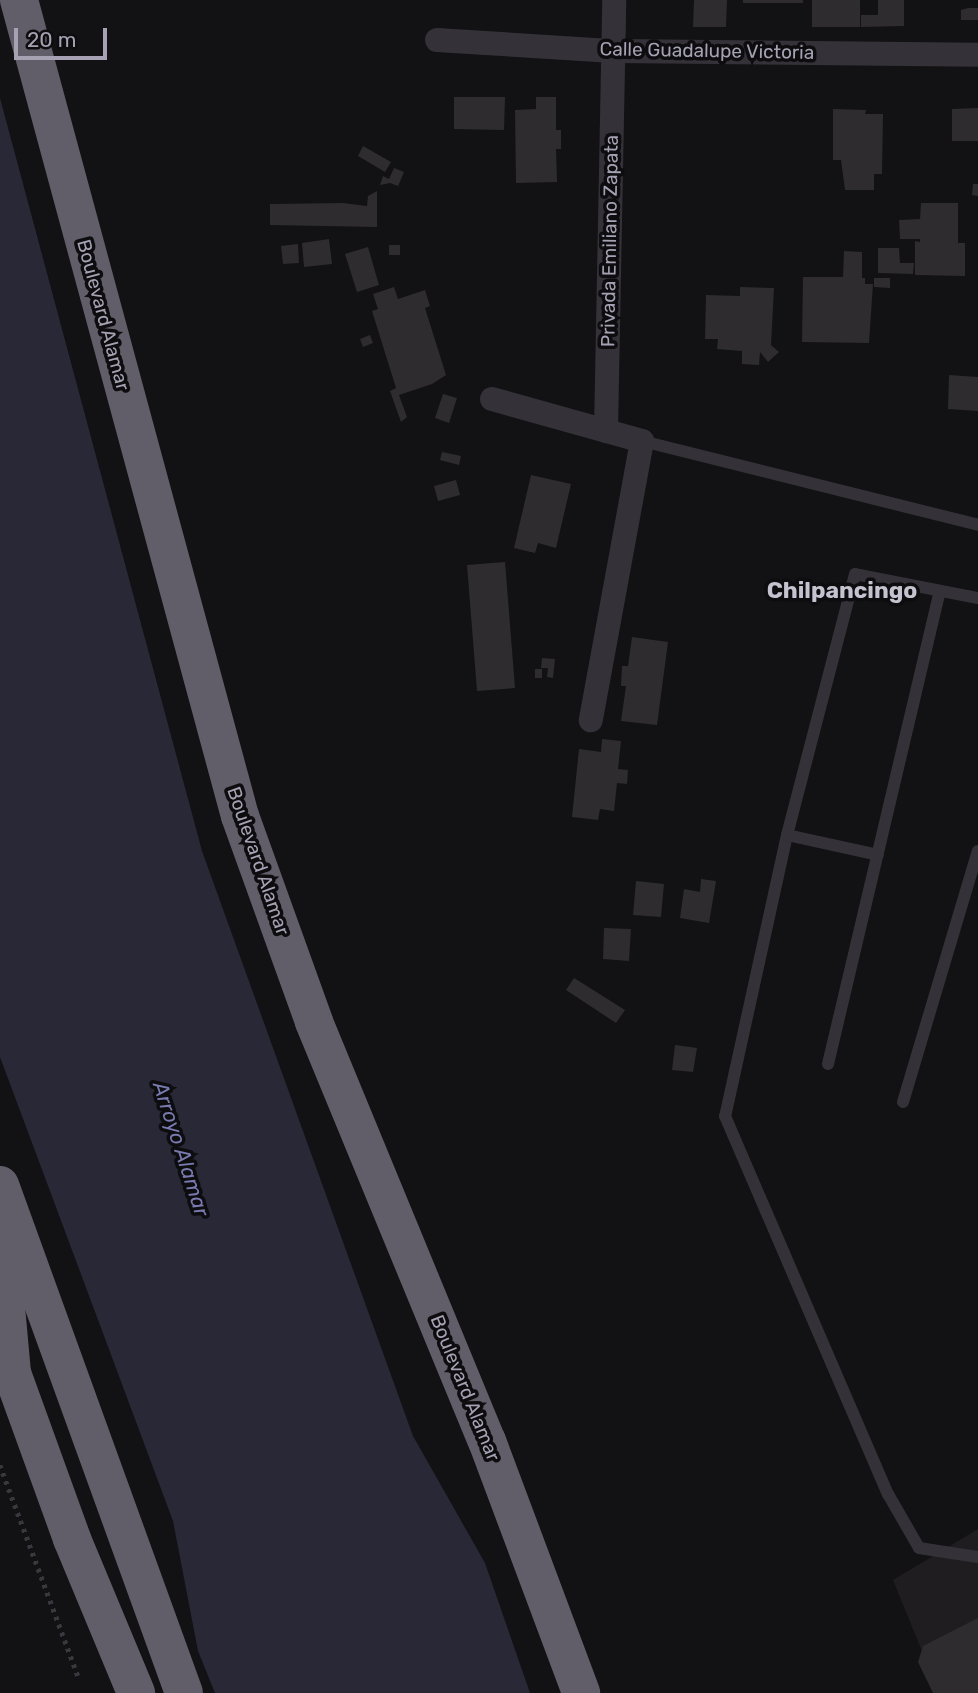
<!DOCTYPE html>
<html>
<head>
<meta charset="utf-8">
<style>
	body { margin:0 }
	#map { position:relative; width:978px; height:1693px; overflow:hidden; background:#121113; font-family:Rubik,sans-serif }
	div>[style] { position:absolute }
	.built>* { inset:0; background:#1f1d20 }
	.water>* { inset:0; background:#282837 }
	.building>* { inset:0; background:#2e2c2f }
	.path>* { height:4.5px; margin-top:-2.25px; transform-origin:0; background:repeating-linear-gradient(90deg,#3a383f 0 3.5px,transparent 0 8.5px) }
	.lane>* { height:12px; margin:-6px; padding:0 6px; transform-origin:6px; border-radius:6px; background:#343238 }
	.street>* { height:24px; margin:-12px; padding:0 12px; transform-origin:12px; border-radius:12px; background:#343238 }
	.highway>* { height:38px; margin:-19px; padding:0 19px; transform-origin:19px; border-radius:19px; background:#615e69 }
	span { translate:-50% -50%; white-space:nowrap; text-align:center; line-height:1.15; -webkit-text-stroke:7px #0d0c0e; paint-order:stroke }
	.street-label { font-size:19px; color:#a6a2b4 }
	.water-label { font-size:21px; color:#787ab0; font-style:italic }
	.quarter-label { font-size:23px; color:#c6c3d0; font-weight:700 }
	.scale { position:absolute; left:14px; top:28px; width:93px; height:32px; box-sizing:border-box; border:4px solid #a6a2b4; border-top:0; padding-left:9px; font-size:21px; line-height:24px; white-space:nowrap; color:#a6a2b4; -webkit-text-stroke:5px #0d0c0e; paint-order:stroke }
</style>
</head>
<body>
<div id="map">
	<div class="built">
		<div style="clip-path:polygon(978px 1529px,978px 1693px,939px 1693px,893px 1580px)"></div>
	</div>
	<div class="water">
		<div style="clip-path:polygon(0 98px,202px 851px,413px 1436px,485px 1563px,530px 1693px,215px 1693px,198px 1651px,173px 1521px,0 1057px)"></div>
	</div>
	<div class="building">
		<div style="clip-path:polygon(694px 0,727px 0,726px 27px,693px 27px)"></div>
		<div style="clip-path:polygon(743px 0,803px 0,803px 3px,743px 3px)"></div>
		<div style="clip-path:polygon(812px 0,860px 0,860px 27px,812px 27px)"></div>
		<div style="clip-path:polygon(878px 0,904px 0,904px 26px,861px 27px,861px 15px,878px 15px)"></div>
		<div style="clip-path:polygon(968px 8px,978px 8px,978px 20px,961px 20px,961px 10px)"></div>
		<div style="clip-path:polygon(454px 97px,505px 97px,504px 130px,454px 129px)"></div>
		<div style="clip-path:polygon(536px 97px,556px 97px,556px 130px,561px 130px,561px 149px,556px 149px,557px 182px,516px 183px,515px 110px,536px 109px)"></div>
		<div style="clip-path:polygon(978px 108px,978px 141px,952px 141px,952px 109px)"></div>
		<div style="clip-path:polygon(833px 109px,866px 110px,865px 114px,883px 114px,882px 174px,874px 174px,874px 190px,845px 190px,841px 160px,833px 160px)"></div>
		<div style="clip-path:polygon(363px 146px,391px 162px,385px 172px,358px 156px)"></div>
		<div style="clip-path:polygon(394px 168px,404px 172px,398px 186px,390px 183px,380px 185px,383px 176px,389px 179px)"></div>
		<div style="clip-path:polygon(973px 184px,978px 184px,978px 196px,972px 195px)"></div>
		<div style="clip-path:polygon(377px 191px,377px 227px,270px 225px,270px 204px,343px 203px,367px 206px,368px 196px)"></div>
		<div style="clip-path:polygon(921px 203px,958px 203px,958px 243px,965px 243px,965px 276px,915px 275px,915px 241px,920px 242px,920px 239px,900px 239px,899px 220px,920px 219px)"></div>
		<div style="clip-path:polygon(329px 239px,332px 264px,304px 267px,302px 243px)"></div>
		<div style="clip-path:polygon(298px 244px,299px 263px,283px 264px,281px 246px)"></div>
		<div style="clip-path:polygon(389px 245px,400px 245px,400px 255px,389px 255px)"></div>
		<div style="clip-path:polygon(368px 247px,379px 285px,357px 292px,345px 254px)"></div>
		<div style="clip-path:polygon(878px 248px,899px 248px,900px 263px,914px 263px,913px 274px,878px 273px)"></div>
		<div style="clip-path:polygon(844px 251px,862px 252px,862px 278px,865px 278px,865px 284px,873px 284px,869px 343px,802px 342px,803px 277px,843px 277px)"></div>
		<div style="clip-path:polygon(874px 278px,890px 278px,890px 288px,874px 287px)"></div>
		<div style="clip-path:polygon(394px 287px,398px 299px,425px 290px,430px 306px,425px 308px,446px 375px,432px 384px,399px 395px,407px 417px,401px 422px,390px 391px,396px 388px,372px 311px,378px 309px,373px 294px)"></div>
		<div style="clip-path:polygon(740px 287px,774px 288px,771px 345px,779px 352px,768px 362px,760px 352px,759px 365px,742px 364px,742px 351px,717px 349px,718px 339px,705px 339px,706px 295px,740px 296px)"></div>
		<div style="clip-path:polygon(370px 335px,373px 343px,363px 347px,360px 339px)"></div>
		<div style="clip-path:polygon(949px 375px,978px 377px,978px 411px,948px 409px)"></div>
		<div style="clip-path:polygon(443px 394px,457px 398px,449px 423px,435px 418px)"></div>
		<div style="clip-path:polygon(442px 452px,461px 456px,459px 465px,440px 460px)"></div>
		<div style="clip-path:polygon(531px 475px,571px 484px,556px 548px,538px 543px,535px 553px,514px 548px)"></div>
		<div style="clip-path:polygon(456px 480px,460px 495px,438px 501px,434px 486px)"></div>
		<div style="clip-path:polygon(505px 562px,515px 688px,477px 691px,467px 565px)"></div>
		<div style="clip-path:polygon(632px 637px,668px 642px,657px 725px,621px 721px,626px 686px,621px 686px,622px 666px,628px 666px)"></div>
		<div style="clip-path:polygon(542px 658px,555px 659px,553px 678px,547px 677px,548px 668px,541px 668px)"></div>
		<div style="clip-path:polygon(535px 669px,542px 669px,542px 678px,535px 678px)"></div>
		<div style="clip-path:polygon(602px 739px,621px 741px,618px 769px,628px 770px,627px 784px,617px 783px,614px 811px,600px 809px,598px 820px,572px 817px,579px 749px,601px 752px)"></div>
		<div style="clip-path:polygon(701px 879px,716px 881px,709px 923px,680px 918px,684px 889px,700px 892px)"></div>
		<div style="clip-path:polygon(636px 881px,664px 884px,661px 917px,633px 915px)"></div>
		<div style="clip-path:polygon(604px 928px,631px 929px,629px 961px,603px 959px)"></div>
		<div style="clip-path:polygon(574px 978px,625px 1010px,616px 1023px,566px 990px)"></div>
		<div style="clip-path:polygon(675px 1045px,697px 1048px,693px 1072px,672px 1070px)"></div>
		<div style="clip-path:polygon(978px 1618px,978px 1693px,933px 1693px,918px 1662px,923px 1646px)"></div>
	</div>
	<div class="path">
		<div style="left:0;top:1465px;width:225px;rotate:69.7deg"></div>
	</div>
	<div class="lane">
		<div style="left:642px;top:441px;width:346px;rotate:14deg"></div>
		<div style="left:978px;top:598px;width:125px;rotate:-169deg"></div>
		<div style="left:855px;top:574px;width:270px;rotate:104.6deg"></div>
		<div style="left:787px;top:835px;width:288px;rotate:102.4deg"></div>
		<div style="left:725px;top:1116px;width:412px;rotate:66.7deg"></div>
		<div style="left:888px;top:1494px;width:62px;rotate:60.1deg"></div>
		<div style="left:919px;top:1548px;width:60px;rotate:8.7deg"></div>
		<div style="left:787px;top:835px;width:93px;rotate:12.4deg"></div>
		<div style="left:828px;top:1064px;width:486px;rotate:-76.7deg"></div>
		<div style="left:903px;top:1102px;width:262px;rotate:-73.4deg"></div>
	</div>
	<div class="street">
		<div style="left:437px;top:40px;width:177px;rotate:3.6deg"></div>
		<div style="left:614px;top:51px;width:364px;rotate:0.6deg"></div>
		<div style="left:492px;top:399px;width:156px;rotate:15.6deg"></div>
		<div style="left:642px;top:441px;width:284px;rotate:100.4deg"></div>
		<div style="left:606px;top:431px;width:431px;rotate:-88.9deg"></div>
	</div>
	<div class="highway">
		<div style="left:19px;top:0;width:845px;rotate:74.85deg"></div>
		<div style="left:240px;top:816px;width:219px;rotate:70.2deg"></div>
		<div style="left:314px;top:1022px;width:453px;rotate:67.6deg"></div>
		<div style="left:487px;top:1441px;width:269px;rotate:69.5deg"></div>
		<div style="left:0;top:1185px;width:540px;rotate:70.09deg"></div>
		<div style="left:0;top:1241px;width:133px;rotate:84.8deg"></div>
		<div style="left:12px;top:1373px;width:177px;rotate:70.1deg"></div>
		<div style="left:72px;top:1539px;width:167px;rotate:67.4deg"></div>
	</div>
	<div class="street-label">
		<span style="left:707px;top:51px;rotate:1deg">Calle Guadalupe Victoria</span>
		<span style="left:610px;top:241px;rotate:-89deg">Privada Emiliano Zapata</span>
		<span style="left:103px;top:315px;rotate:75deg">Boulevard Alamar</span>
		<span style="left:258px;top:861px;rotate:71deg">Boulevard Alamar</span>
		<span style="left:465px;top:1388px;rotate:68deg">Boulevard Alamar</span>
	</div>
	<div class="water-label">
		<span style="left:181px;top:1149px;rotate:72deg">Arroyo Alamar</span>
	</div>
	<div class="quarter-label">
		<span style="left:842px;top:590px">Chilpancingo</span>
	</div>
	<div class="scale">20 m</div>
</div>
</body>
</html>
